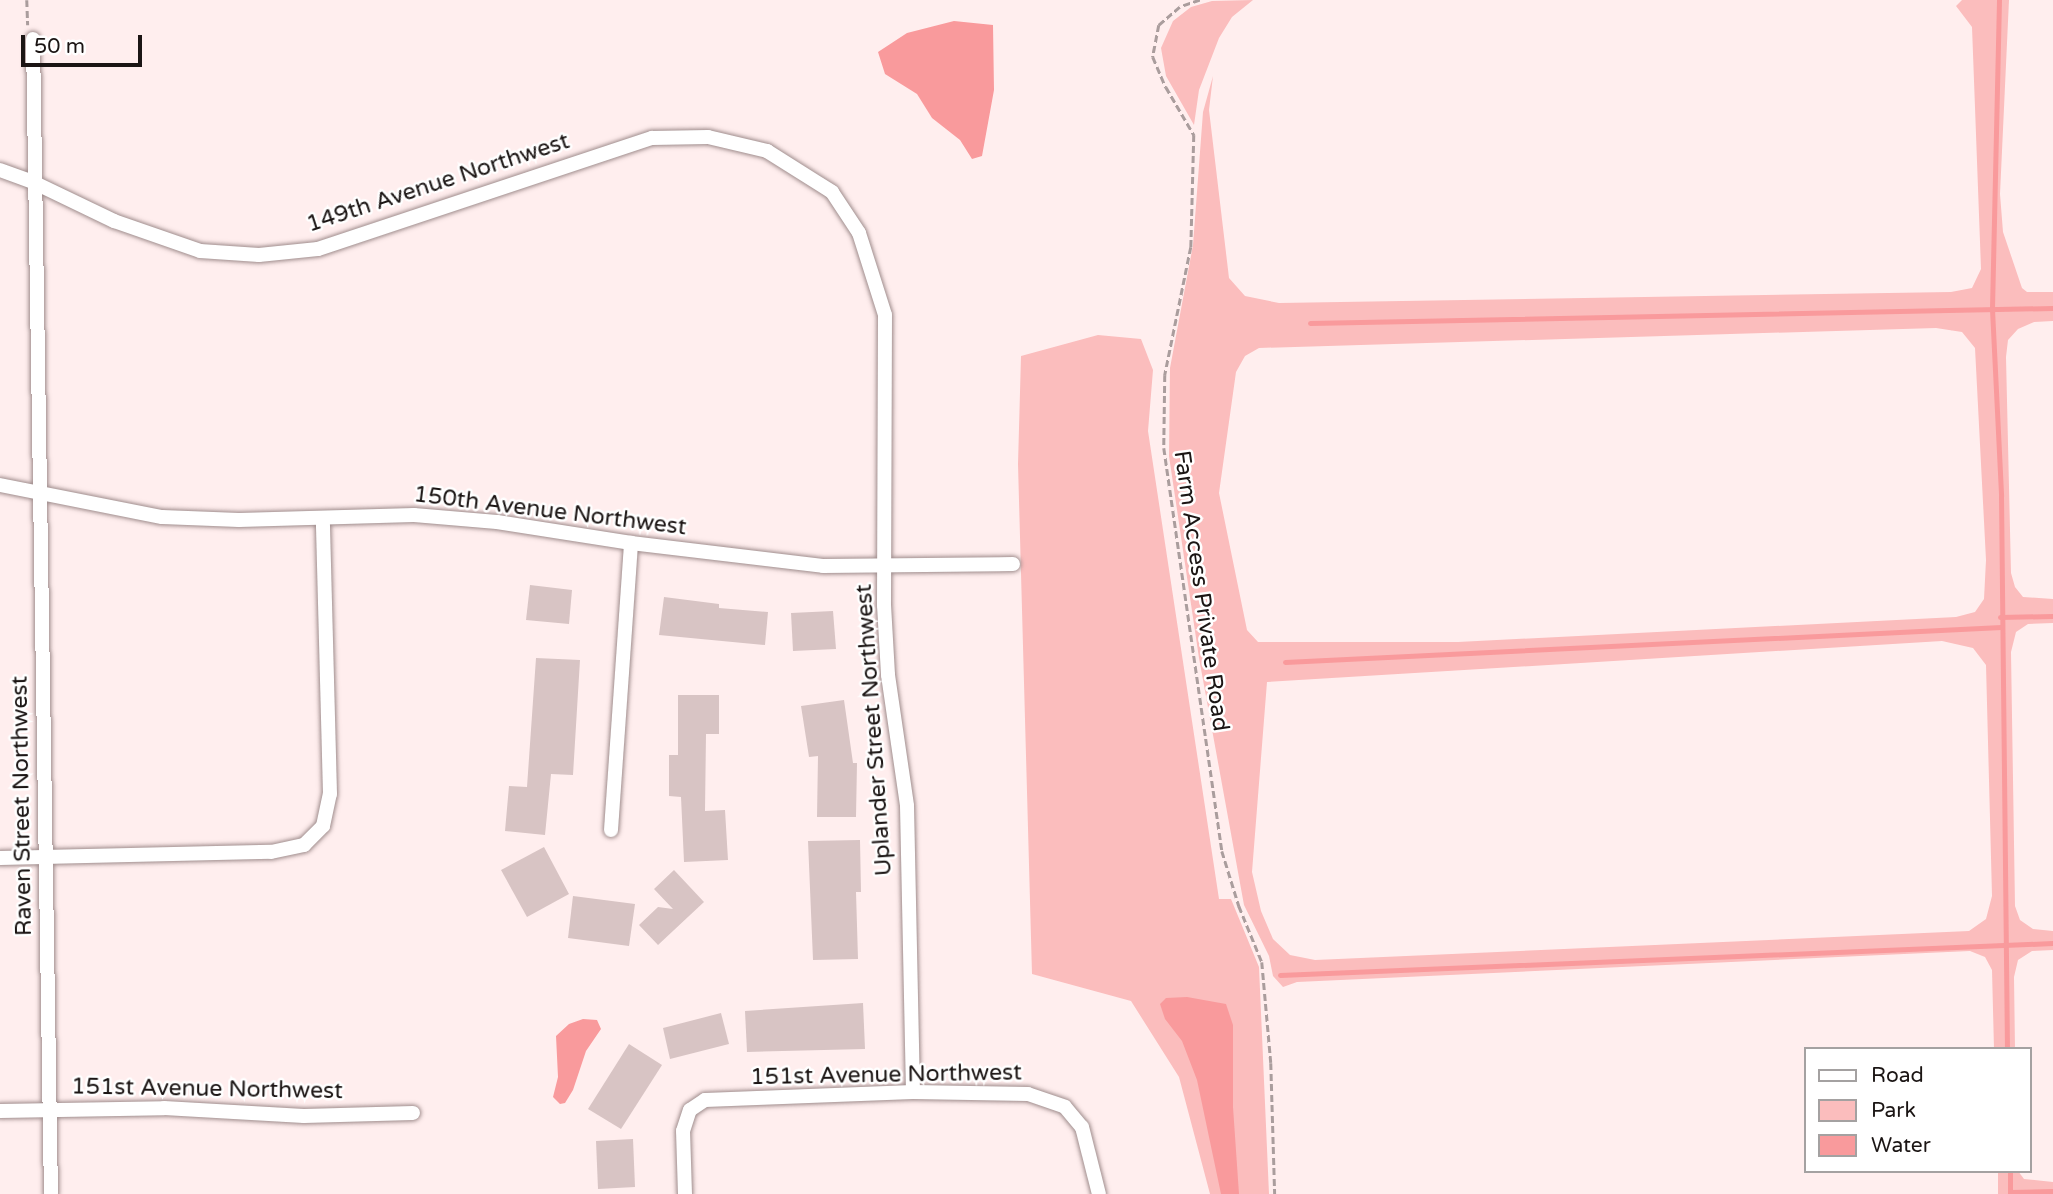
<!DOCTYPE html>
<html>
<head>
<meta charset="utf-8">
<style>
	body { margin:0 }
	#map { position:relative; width:2053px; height:1194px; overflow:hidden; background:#fee; font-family:"Varela Round",sans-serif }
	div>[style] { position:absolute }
	.green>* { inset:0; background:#fbbdbd }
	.water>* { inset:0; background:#f99a9c }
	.stream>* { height:5px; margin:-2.5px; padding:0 2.5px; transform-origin:2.5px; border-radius:2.5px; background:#f99a9c }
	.building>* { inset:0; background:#d8c4c4 }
	.path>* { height:2.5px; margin-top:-1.25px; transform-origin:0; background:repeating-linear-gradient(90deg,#aa9d9d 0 7px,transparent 0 10.5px) }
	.roads { filter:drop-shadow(0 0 2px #a08d8d) drop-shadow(0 0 2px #a08d8d) }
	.minor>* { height:14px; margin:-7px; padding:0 7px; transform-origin:7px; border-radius:7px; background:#fff }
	span { translate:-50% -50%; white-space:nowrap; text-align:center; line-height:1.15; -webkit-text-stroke:5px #fff; paint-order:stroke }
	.street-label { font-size:23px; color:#1b1514 }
	.legend { position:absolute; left:1804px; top:1047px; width:228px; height:126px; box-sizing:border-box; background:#fff; border:2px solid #a4a1a1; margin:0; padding:9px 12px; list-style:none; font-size:21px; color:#1b1514 }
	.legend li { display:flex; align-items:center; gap:14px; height:35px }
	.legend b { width:35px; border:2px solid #a4a1a1 }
	.scale { position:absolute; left:21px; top:35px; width:121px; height:32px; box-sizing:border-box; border:4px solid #1b1514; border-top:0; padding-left:9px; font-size:21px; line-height:24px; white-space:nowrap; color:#1b1514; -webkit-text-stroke:5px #fff; paint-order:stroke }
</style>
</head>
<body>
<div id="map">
	<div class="green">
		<div style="clip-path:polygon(1253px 0,1232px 17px,1219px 38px,1199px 90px,1194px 125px,1166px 76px,1161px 48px,1173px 21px,1191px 7px,1212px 1px)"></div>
		<div style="clip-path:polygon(evenodd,1962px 0,2009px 0,2000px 194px,2003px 232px,2022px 288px,2027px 292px,2053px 292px,2053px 321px,2034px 322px,2018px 329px,2008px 340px,2006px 357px,2011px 573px,2015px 587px,2023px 597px,2053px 599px,2053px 623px,2028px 624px,2016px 632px,2011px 652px,2015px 906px,2020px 920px,2033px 929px,2053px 931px,2053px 950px,2032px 951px,2018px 960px,2014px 977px,2015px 1049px,1994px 1049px,1992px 970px,1985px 957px,1970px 951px,1297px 982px,1283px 987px,1273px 976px,1269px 956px,1244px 905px,1199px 658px,1169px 456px,1170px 368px,1193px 245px,1203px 112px,1213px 76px,1209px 110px,1229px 278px,1245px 296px,1279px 303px,1951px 292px,1972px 288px,1981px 269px,1972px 27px,1956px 6px,1962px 0,1936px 328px,1962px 332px,1975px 348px,1986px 560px,1984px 599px,1975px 612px,1956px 617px,1458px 642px,1258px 642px,1247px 630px,1219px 493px,1236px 372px,1245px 356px,1259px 348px,1936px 328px,1962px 0,1942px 641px,1973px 648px,1986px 665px,1992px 896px,1986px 919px,1969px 931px,1315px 960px,1290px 955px,1273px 939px,1261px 911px,1252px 872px,1267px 682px,1942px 641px)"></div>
		<div style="clip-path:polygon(1098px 335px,1141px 339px,1153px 370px,1148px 431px,1219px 899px,1231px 899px,1259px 967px,1269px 1194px,1210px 1194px,1179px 1077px,1131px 1001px,1032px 974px,1018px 464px,1021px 356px)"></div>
		<div style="clip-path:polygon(1998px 1171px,2018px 1171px,2024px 1179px,2053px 1182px,2053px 1194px,1998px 1194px)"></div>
	</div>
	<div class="water">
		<div style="clip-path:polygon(954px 21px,993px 25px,994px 90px,982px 156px,972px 159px,960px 140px,932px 118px,917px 94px,885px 74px,878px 52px,907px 33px)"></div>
		<div style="clip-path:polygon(1187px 997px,1226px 1004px,1233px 1025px,1233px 1107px,1239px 1194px,1221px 1194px,1197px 1080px,1182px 1041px,1165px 1019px,1160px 1004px,1166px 998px)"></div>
		<div style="clip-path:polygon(583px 1019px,597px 1020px,601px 1029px,586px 1051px,573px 1090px,565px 1103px,560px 1104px,553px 1097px,558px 1077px,556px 1036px,569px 1024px)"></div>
	</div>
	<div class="stream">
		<div style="left:1999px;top:0;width:309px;rotate:91.3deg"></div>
		<div style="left:1992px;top:309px;width:187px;rotate:87.2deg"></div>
		<div style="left:2001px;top:496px;width:553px;rotate:89.38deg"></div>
		<div style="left:1310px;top:323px;width:743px;rotate:-1.16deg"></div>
		<div style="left:2000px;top:617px;width:53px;rotate:-1.1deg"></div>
		<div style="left:1285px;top:662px;width:717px;rotate:-2.8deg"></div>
		<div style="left:1280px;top:975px;width:774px;rotate:-2.37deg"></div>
		<div style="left:2010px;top:1171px;width:22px;rotate:90deg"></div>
		<div style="left:2010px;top:1192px;width:43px;rotate:-1.3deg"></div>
	</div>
	<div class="building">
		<div style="clip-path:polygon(530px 585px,572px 590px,569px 624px,526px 620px)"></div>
		<div style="clip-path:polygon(664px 597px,719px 604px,719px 608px,768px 612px,765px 645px,659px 635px)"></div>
		<div style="clip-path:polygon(833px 611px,836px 649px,793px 651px,791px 613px)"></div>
		<div style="clip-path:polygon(536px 658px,580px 660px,573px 775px,551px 774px,545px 835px,505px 831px,509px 786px,527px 787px)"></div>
		<div style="clip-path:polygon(678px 695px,719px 695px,719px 734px,706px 734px,705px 811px,725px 810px,728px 860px,684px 862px,681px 797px,669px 796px,669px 755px,678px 755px)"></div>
		<div style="clip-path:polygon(844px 700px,853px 763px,857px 763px,856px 817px,817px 817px,818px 756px,809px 757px,801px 706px)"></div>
		<div style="clip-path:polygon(860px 840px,861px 892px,856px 892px,858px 959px,813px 960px,808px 841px)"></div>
		<div style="clip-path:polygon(544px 847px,569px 894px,527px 917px,501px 870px)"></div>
		<div style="clip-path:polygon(674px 870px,704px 902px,658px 945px,639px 925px,658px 907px,673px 909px,654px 889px)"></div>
		<div style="clip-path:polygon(573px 896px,635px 904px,629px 946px,568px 938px)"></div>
		<div style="clip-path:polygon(863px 1003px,865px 1049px,747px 1052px,745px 1011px)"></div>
		<div style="clip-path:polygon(721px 1013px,729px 1044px,670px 1059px,663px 1028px)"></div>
		<div style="clip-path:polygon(629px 1044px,662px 1065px,621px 1129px,588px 1109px)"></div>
		<div style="clip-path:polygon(633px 1139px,635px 1187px,598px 1189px,596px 1141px)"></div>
	</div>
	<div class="path">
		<div style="left:27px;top:0;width:25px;rotate:88deg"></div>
		<div style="left:1200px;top:0;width:21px;rotate:161deg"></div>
		<div style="left:1180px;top:7px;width:28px;rotate:139deg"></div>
		<div style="left:1159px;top:25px;width:33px;rotate:101deg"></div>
		<div style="left:1153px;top:57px;width:33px;rotate:67deg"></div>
		<div style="left:1166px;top:87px;width:56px;rotate:59.7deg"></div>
		<div style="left:1194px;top:135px;width:112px;rotate:91.5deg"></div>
		<div style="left:1191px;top:247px;width:131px;rotate:101.5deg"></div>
		<div style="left:1165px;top:375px;width:73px;rotate:90.8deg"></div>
		<div style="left:1164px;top:448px;width:407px;rotate:81.8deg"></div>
		<div style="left:1222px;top:851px;width:58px;rotate:72.8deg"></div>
		<div style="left:1239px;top:906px;width:61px;rotate:67.7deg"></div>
		<div style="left:1262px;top:962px;width:101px;rotate:84.9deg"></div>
		<div style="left:1271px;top:1063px;width:131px;rotate:88.3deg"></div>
	</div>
	<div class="roads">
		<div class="minor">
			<div style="left:33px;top:39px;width:1155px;rotate:89.11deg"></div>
			<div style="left:0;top:170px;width:37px;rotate:20deg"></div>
			<div style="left:35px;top:183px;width:88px;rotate:25.7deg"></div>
			<div style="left:114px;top:221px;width:91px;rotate:19.2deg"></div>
			<div style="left:200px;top:251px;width:59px;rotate:3.9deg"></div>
			<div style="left:259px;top:255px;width:59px;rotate:-5.8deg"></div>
			<div style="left:318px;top:249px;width:352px;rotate:-18.4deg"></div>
			<div style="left:652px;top:138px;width:56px;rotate:-1deg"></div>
			<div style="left:708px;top:137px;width:61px;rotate:13.3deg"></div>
			<div style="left:767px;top:151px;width:77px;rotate:32.2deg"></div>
			<div style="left:832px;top:192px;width:49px;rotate:56.6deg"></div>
			<div style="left:859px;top:233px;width:86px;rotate:72.4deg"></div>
			<div style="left:885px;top:315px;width:290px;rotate:90.2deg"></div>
			<div style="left:884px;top:605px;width:70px;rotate:86.7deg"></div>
			<div style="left:888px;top:675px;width:132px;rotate:81.7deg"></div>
			<div style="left:907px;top:806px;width:286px;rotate:88.8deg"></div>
			<div style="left:0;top:485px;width:165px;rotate:11.2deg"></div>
			<div style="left:162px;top:517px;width:77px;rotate:2.2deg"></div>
			<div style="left:239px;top:520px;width:175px;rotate:-1.6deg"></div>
			<div style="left:414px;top:515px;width:83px;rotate:4.8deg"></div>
			<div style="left:497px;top:522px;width:136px;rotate:8.9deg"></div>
			<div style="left:631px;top:543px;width:193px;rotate:6.8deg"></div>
			<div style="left:823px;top:566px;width:190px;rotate:-0.6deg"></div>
			<div style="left:611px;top:830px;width:288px;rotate:-86deg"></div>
			<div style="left:0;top:858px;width:271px;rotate:-1.3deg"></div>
			<div style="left:271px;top:852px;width:34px;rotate:-12deg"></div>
			<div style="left:304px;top:845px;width:27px;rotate:-45deg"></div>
			<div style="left:323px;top:826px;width:33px;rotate:-78deg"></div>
			<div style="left:330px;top:794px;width:275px;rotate:-91.5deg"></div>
			<div style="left:0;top:1111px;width:164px;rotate:-1deg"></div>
			<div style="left:164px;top:1108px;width:140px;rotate:3.3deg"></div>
			<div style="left:304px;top:1116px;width:109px;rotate:-1.6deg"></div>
			<div style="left:685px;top:1194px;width:63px;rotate:-91.8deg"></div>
			<div style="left:683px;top:1131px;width:22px;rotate:-72deg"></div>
			<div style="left:690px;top:1110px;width:18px;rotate:-34deg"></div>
			<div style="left:705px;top:1100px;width:208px;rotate:-2.2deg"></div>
			<div style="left:913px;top:1092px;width:115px;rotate:1deg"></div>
			<div style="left:1028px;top:1094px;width:39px;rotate:19deg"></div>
			<div style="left:1065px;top:1107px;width:26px;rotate:50deg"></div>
			<div style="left:1082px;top:1127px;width:69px;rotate:75.8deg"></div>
		</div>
	</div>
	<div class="street-label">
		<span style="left:438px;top:183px;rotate:-18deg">149th Avenue Northwest</span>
		<span style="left:550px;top:511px;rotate:7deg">150th Avenue Northwest</span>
		<span style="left:1201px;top:591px;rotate:82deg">Farm Access Private Road</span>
		<span style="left:874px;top:730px;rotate:-94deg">Uplander Street Northwest</span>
		<span style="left:22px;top:806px;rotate:-91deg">Raven Street Northwest</span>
		<span style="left:886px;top:1075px;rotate:-1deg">151st Avenue Northwest</span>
		<span style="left:207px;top:1089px;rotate:1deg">151st Avenue Northwest</span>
	</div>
	<ul class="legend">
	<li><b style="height:9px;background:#fff"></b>Road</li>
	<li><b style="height:19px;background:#fbbdbd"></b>Park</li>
	<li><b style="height:19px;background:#f99a9c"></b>Water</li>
	</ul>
	<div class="scale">50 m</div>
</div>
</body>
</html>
